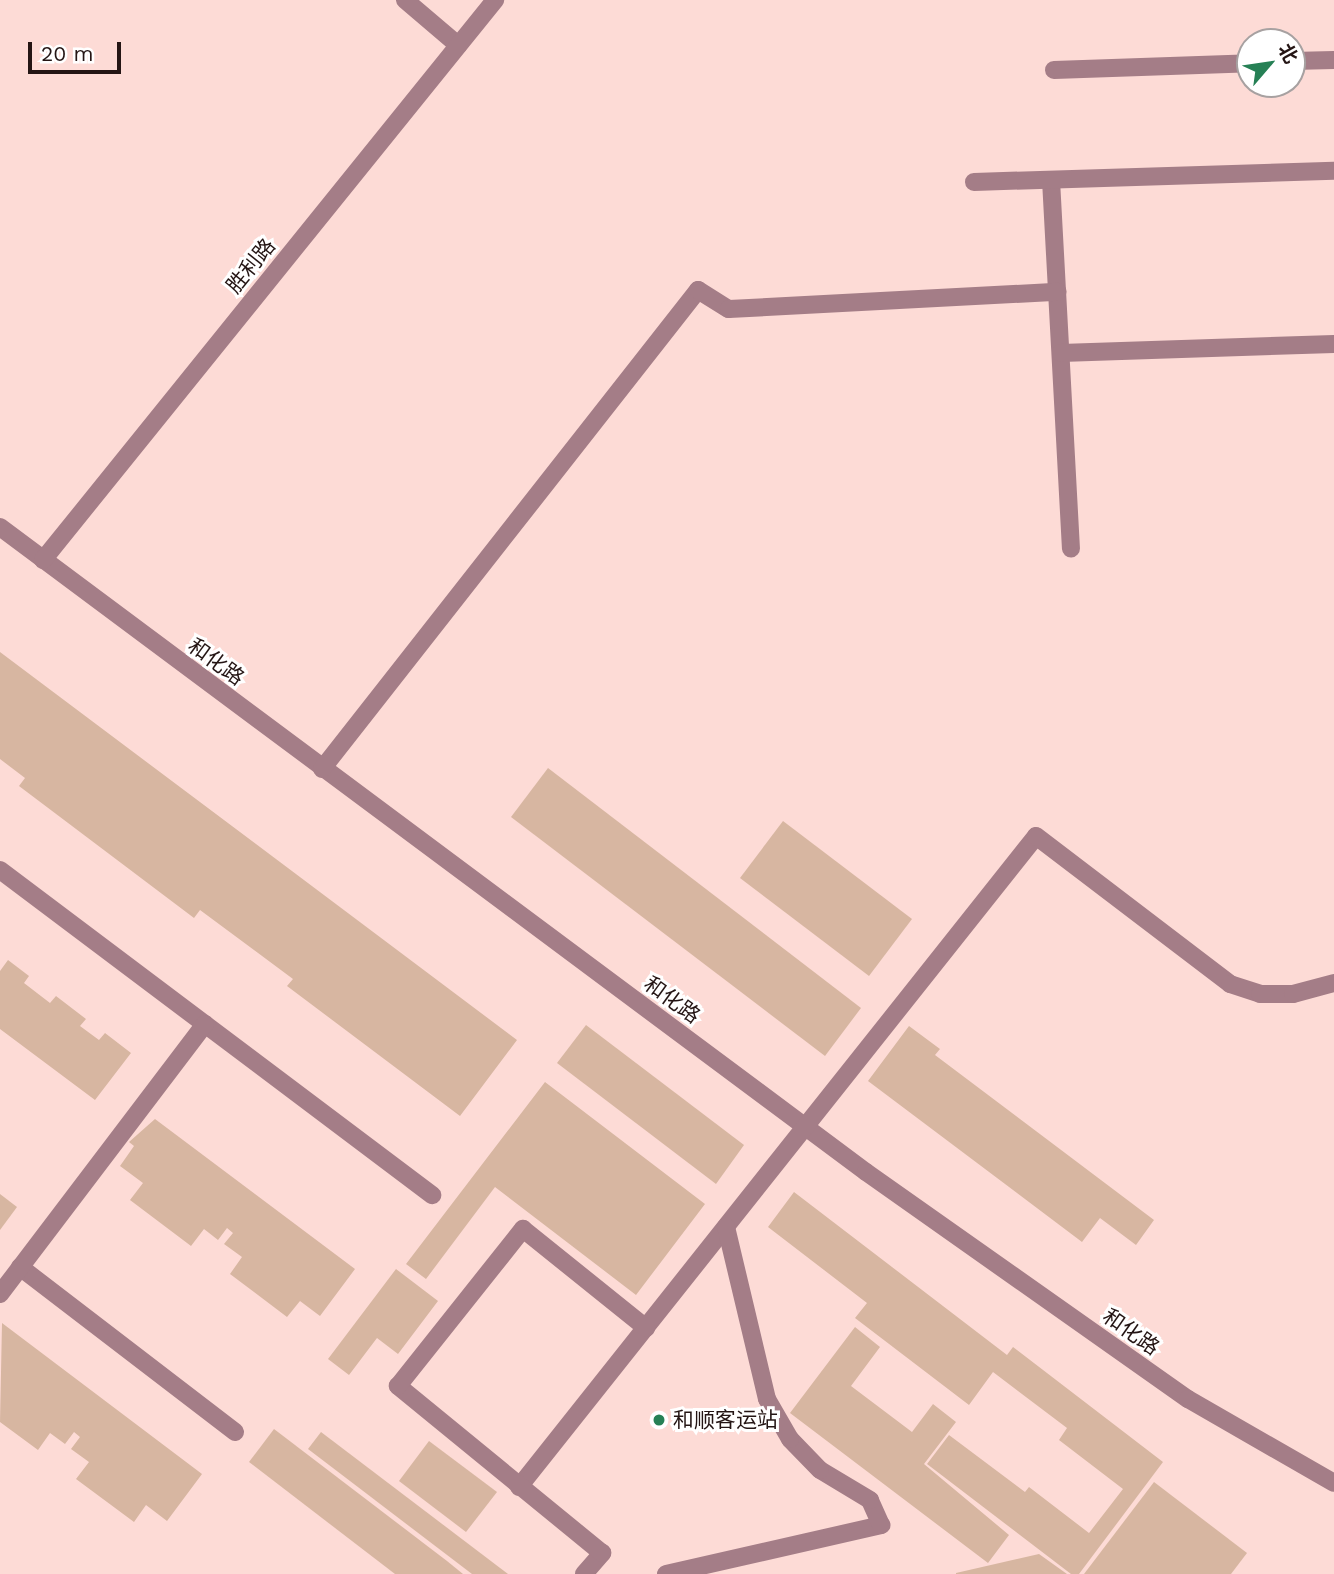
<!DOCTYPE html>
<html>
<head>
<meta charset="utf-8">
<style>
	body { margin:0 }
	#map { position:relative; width:1334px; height:1574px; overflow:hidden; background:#fddbd6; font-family:"Work Sans","Noto Sans SC",sans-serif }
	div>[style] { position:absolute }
	.building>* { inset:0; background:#d7b6a1 }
	.minor>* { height:18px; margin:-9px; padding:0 9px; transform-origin:9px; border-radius:9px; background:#a47d87 }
	.dots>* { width:19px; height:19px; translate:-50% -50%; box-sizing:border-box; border:4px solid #fff; border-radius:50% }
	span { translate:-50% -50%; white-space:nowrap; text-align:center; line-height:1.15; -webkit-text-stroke:6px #fff; paint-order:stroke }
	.street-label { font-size:21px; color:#241514 }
	.poi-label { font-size:21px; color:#241514 }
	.left { translate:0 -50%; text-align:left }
	.north { position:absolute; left:1236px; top:28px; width:70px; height:70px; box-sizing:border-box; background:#fff; border:2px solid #a7a1a1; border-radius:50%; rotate:61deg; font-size:19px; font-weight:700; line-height:28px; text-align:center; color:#241514 }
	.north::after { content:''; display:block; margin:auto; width:24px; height:32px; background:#268055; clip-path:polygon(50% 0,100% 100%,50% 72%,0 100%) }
	.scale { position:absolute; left:28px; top:42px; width:93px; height:32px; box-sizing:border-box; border:4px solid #241514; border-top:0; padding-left:9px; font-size:21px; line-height:24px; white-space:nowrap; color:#241514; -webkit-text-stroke:5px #fff; paint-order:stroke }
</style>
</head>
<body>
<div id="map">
	<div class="building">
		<div style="clip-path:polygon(0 652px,517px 1040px,460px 1116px,287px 986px,293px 979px,200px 910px,194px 918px,19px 786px,25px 778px,0 759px)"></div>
		<div style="clip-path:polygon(548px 768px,861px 1008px,825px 1056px,511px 817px)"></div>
		<div style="clip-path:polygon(783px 821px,912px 919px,869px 976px,740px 878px)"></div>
		<div style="clip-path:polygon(8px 960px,29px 976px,24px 983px,50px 1003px,56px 996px,86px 1019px,80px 1026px,99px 1040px,105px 1033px,131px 1053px,95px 1100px,0 1029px,0 971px)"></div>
		<div style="clip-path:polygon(586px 1025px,744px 1145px,716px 1184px,557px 1063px)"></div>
		<div style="clip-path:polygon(909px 1026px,940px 1049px,935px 1055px,1154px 1220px,1136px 1245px,1100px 1218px,1082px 1242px,868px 1081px)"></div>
		<div style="clip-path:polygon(545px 1082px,705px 1204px,636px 1295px,495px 1187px,426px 1279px,406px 1264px)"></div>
		<div style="clip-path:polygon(155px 1119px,355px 1269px,320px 1316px,300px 1301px,287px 1317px,230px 1274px,242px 1257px,224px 1244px,233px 1233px,227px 1228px,218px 1240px,204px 1229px,191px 1246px,130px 1200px,143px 1183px,120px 1166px,134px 1146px,129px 1142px)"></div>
		<div style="clip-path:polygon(794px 1192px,1007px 1355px,1013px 1347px,1163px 1462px,1079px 1574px,1071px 1574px,927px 1464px,949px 1435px,1025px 1492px,1029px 1487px,1089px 1533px,1123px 1489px,1059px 1440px,1067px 1428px,993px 1372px,969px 1405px,855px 1318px,867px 1303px,768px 1227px)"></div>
		<div style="clip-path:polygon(0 1194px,17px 1207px,0 1230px)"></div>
		<div style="clip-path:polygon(396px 1269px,438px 1301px,398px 1354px,377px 1338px,349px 1375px,328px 1359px)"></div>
		<div style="clip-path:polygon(2px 1323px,202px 1474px,167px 1521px,146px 1505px,134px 1522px,76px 1479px,89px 1462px,71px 1449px,80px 1437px,74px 1432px,65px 1444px,50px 1433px,38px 1450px,0 1422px)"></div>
		<div style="clip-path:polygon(855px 1327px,880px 1347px,851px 1386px,912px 1432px,933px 1404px,956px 1422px,924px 1464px,1009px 1535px,988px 1563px,790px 1413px)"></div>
		<div style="clip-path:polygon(274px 1429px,447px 1561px,463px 1574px,395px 1574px,249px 1462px)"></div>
		<div style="clip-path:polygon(321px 1432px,508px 1574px,472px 1574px,308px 1449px)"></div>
		<div style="clip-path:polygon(429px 1441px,497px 1492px,466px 1532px,399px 1481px)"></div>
		<div style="clip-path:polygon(1154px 1482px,1247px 1553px,1231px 1574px,1084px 1574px)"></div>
		<div style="clip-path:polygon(1039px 1554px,1067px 1574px,956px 1574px,956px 1573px)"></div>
	</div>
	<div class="minor">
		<div style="left:405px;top:0;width:70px;rotate:40.3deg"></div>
		<div style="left:1292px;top:61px;width:42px;rotate:-1.4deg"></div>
		<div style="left:1054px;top:70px;width:196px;rotate:-2deg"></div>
		<div style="left:1051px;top:180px;width:369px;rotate:86.9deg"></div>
		<div style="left:974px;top:182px;width:360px;rotate:-1.8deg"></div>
		<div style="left:1061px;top:353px;width:273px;rotate:-1.9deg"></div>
		<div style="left:0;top:527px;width:1080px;rotate:36.68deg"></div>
		<div style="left:866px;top:1172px;width:394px;rotate:35.2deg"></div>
		<div style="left:1188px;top:1399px;width:168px;rotate:29.9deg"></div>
		<div style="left:43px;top:560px;width:720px;rotate:-51.09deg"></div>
		<div style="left:322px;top:769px;width:609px;rotate:-51.87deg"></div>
		<div style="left:698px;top:290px;width:36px;rotate:32deg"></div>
		<div style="left:729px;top:309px;width:329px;rotate:-3deg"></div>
		<div style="left:0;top:870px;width:541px;rotate:36.95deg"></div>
		<div style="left:20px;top:1267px;width:271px;rotate:37.5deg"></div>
		<div style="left:0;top:1294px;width:339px;rotate:-52.8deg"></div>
		<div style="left:519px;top:1487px;width:831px;rotate:-51.54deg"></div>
		<div style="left:1036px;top:836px;width:244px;rotate:37.3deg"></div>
		<div style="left:1230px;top:984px;width:32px;rotate:18deg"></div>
		<div style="left:1260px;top:994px;width:33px"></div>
		<div style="left:1293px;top:994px;width:42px;rotate:-15deg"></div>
		<div style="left:584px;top:1574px;width:28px;rotate:-49deg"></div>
		<div style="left:602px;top:1553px;width:264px;rotate:-140.7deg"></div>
		<div style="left:398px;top:1386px;width:201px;rotate:-51.5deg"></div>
		<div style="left:523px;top:1229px;width:158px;rotate:38.8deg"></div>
		<div style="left:666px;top:1574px;width:221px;rotate:-12.8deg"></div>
		<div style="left:881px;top:1525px;width:27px;rotate:-114deg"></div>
		<div style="left:870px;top:1500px;width:58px;rotate:-149deg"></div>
		<div style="left:820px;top:1470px;width:43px;rotate:-134.1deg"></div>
		<div style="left:790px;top:1439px;width:46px;rotate:-119.9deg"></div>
		<div style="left:767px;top:1399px;width:177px;rotate:-103.4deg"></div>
	</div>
	<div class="dots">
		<div style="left:659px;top:1420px;background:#268055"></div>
	</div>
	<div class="street-label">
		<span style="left:251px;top:266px;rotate:-51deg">胜利路</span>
		<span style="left:216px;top:662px;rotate:36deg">和化路</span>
		<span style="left:672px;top:1000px;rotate:36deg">和化路</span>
		<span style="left:1131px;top:1332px;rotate:35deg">和化路</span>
	</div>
	<div class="poi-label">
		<span class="left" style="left:673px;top:1420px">和顺客运站</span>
	</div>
	<div class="north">北</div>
	<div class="scale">20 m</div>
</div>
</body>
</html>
